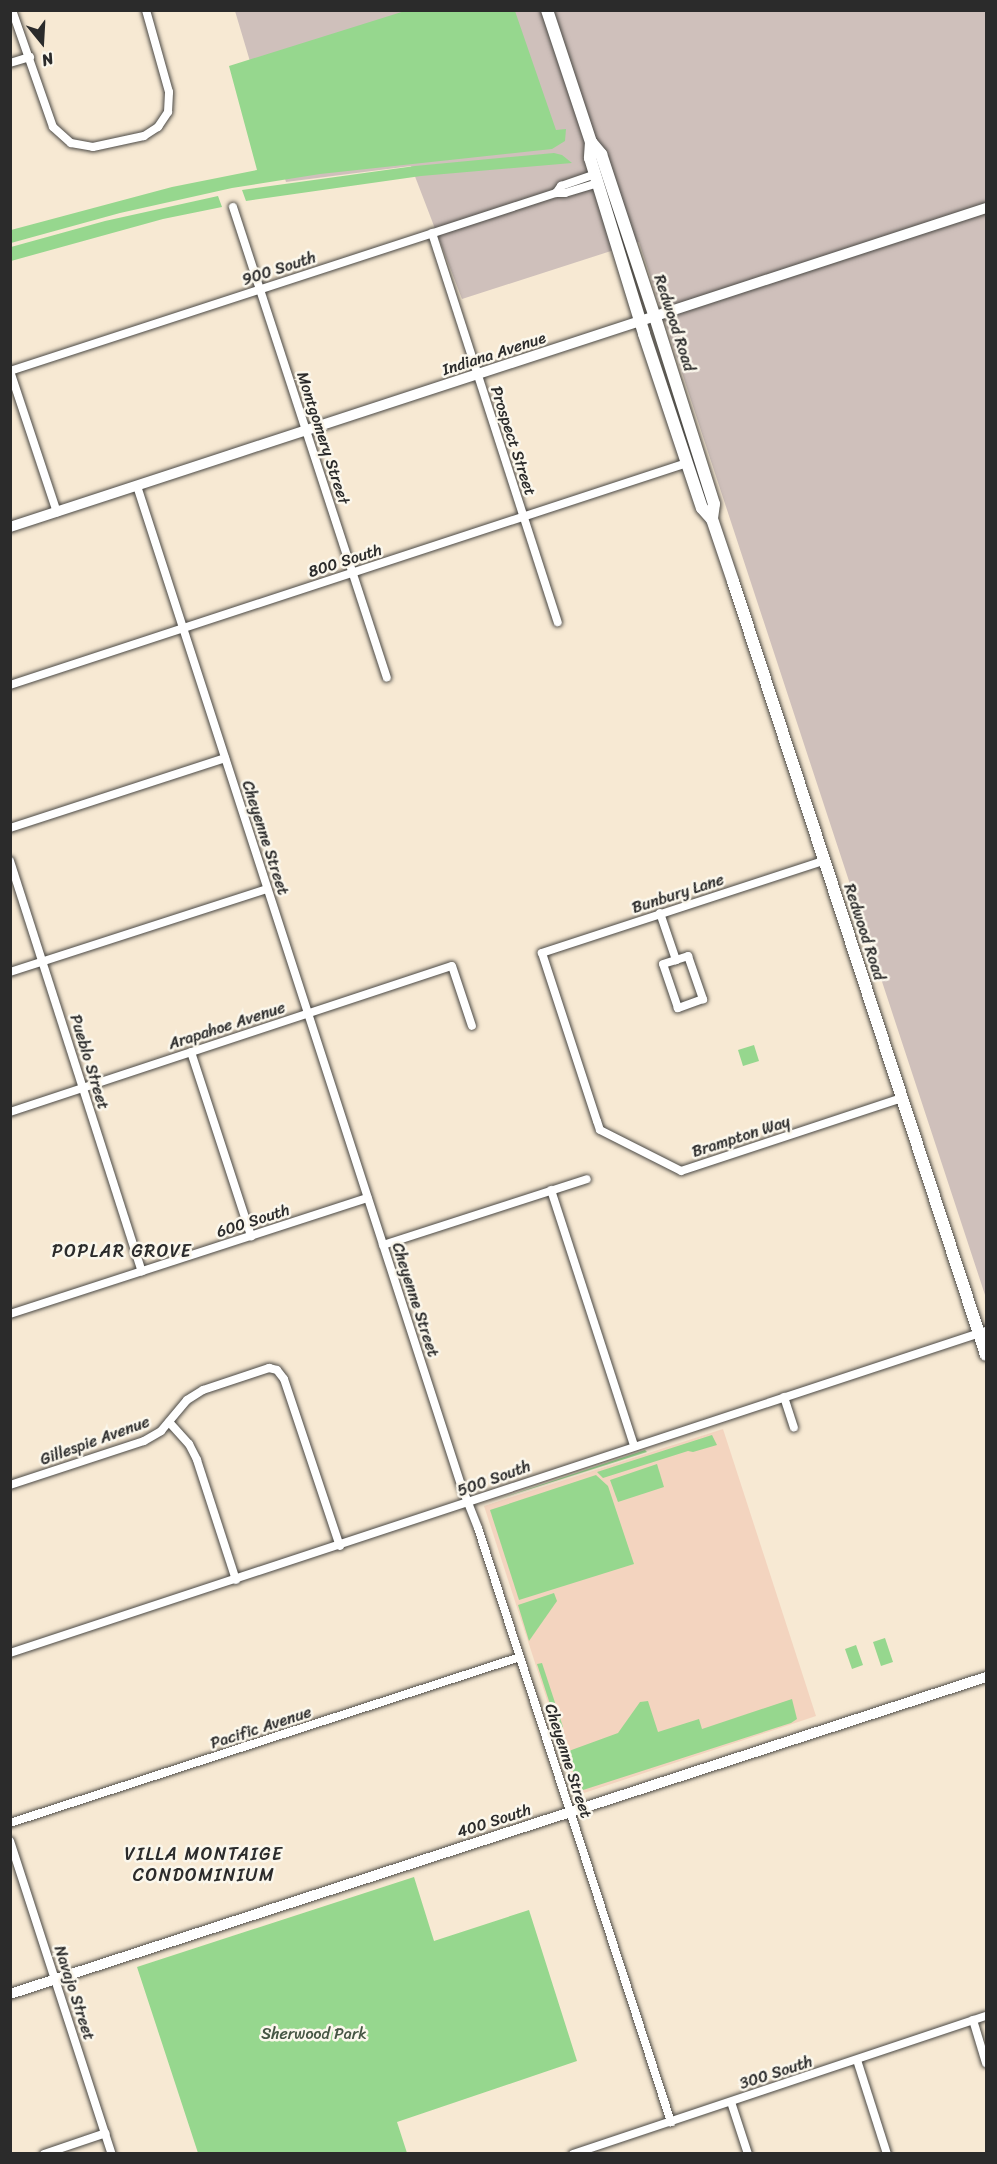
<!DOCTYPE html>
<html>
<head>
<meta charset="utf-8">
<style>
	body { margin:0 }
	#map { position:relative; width:997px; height:2164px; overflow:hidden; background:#f7e9d3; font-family:Sriracha,sans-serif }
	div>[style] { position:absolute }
	.built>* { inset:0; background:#f3d4bf }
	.industrial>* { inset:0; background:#cfc0bb }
	.green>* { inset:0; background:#96d78e }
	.roads { filter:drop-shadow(0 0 2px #4a4844) drop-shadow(0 0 2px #4a4844) }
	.street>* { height:8px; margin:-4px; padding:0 4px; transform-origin:4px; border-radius:4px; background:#fff }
	.secondary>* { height:10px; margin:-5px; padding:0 5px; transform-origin:5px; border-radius:5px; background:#fff }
	.primary>* { height:12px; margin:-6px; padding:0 6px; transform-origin:6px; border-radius:6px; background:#fff }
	span { translate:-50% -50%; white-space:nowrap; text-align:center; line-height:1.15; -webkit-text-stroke:5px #fbf7ec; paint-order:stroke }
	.street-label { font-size:16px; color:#2b2b2b }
	.park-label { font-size:16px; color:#465644 }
	.neighbourhood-label { font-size:18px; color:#2b2b2b; letter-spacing:1.5px }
	.frame { position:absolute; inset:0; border:12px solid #2b2b2b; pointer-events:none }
	.north { position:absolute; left:12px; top:12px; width:60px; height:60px; -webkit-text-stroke:4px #fbf7ec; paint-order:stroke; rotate:162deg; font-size:16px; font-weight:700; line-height:24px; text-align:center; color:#2b2b2b }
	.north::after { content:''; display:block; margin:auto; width:21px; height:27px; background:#2b2b2b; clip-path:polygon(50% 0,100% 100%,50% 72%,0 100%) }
</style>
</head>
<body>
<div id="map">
	<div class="built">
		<div style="clip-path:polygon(723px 1429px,816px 1716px,578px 1795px,484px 1506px)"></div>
	</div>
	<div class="industrial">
		<div style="clip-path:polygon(235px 11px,986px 11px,986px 1298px,639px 242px,462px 299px,411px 166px,286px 182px)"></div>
	</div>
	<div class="green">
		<div style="clip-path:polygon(408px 10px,515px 11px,556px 130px,566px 129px,565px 141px,552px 149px,320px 174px,232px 188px,120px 213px,11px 243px,11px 230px,172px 187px,257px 170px,229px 66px)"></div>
		<div style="clip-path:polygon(554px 153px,562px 155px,572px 163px,421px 176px,246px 201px,242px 190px,415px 166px)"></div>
		<div style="clip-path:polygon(218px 196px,222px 207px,163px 219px,11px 261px,11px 247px,105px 221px)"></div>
		<div style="clip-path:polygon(754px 1045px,759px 1061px,743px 1066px,738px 1050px)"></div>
		<div style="clip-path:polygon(712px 1435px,717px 1445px,693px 1452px,688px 1451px,603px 1478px,597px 1472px)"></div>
		<div style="clip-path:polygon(645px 1450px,647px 1452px,489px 1502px)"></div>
		<div style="clip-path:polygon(657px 1464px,664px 1487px,618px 1502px,610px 1480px)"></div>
		<div style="clip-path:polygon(596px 1475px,608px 1486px,634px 1564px,519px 1600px,490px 1510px)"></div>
		<div style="clip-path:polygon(554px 1593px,557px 1601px,529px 1641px,518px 1605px)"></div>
		<div style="clip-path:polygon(885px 1638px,893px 1662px,881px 1666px,873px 1642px)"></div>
		<div style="clip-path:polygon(856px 1645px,863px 1665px,852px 1669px,845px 1649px)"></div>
		<div style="clip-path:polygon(542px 1663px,563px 1727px,558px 1729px,537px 1664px)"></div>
		<div style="clip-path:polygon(792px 1699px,797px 1719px,791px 1723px,580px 1791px,566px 1752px,618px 1733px,640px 1702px,648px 1701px,658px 1732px,699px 1719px,702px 1729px)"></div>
		<div style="clip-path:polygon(414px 1877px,434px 1941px,529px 1910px,577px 2061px,397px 2122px,407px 2153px,198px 2153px,137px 1967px)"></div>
	</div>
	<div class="roads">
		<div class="street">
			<div style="left:12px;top:10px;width:124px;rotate:70.7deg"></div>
			<div style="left:53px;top:127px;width:24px;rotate:42deg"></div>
			<div style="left:71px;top:143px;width:22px;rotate:10deg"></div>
			<div style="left:93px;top:147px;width:52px;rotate:-12.2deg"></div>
			<div style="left:144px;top:136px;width:17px;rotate:-33deg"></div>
			<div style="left:158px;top:127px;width:18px;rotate:-56deg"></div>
			<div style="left:168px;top:112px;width:20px;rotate:-87deg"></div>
			<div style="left:169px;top:92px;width:85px;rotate:-105.7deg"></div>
			<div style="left:10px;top:63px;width:21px;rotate:-17deg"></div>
			<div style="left:556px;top:193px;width:9px;rotate:-54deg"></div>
			<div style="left:561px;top:186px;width:36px;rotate:-19deg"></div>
			<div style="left:233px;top:207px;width:495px;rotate:71.9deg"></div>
			<div style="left:432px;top:233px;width:409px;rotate:72.1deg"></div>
			<div style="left:10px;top:371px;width:574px;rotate:-18.06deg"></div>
			<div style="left:556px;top:193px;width:9px"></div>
			<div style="left:565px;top:193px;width:34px;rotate:-17deg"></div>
			<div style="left:10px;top:371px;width:149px;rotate:71.6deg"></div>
			<div style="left:137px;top:486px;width:1050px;rotate:72.03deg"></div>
			<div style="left:461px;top:1485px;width:46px;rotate:68.4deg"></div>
			<div style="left:478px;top:1528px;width:625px;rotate:72deg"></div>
			<div style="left:10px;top:685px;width:712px;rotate:-18.16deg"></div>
			<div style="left:10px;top:828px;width:226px;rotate:-18deg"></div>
			<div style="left:10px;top:861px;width:431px;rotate:72.2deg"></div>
			<div style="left:823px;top:861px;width:296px;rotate:161.9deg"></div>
			<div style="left:542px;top:953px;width:177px;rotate:71.9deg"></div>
			<div style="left:597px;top:1121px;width:9px;rotate:72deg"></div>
			<div style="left:600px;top:1130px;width:91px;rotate:26.8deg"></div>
			<div style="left:681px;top:1171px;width:233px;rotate:-18.3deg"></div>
			<div style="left:660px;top:913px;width:50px;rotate:71.2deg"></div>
			<div style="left:676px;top:960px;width:13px;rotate:-18deg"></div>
			<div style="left:688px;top:956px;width:46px;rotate:70.8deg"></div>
			<div style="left:703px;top:999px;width:27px;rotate:160deg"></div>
			<div style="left:678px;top:1008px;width:46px;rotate:-108.8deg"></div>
			<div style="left:663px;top:964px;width:14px;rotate:-17deg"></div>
			<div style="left:10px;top:972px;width:270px;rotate:-17.9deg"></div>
			<div style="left:191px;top:1052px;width:194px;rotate:71.9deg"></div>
			<div style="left:10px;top:1112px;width:465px;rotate:-18.3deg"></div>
			<div style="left:452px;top:966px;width:63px;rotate:71.6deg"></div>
			<div style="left:551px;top:1190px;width:269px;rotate:72deg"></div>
			<div style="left:383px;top:1245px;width:214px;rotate:-17.9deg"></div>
			<div style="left:10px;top:1314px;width:376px;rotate:-18deg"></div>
			<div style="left:784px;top:1397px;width:32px;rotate:72deg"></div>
			<div style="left:169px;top:1422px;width:30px;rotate:48deg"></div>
			<div style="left:189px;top:1444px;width:18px;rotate:63deg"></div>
			<div style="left:197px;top:1460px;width:126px;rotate:72deg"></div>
			<div style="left:10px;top:1485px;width:141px;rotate:-18.2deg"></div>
			<div style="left:144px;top:1441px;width:20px;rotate:-30deg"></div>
			<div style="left:161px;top:1431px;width:40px;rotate:-50deg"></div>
			<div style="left:187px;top:1400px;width:19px;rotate:-32deg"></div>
			<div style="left:203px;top:1390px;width:70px;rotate:-18.4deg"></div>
			<div style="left:269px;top:1368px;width:8px;rotate:14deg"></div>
			<div style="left:277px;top:1370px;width:11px;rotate:52deg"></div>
			<div style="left:284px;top:1379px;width:176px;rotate:71.5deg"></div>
			<div style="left:10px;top:1653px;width:1028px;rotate:-18.26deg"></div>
			<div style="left:10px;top:1823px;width:536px;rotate:-18.03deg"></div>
			<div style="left:10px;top:1841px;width:329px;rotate:72deg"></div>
			<div style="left:973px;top:2020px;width:45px;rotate:73.2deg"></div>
			<div style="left:857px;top:2060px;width:99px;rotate:72.3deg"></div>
			<div style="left:731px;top:2102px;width:55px;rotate:71.9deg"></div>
			<div style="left:44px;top:2154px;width:65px;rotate:-18.7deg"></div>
			<div style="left:573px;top:2154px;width:435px;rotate:-18.5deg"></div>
		</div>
		<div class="secondary">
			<div style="left:10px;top:527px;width:1027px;rotate:-18.1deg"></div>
			<div style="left:10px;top:1994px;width:1026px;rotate:-17.99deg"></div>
		</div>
		<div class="primary">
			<div style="left:547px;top:10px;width:139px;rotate:71.6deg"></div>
			<div style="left:591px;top:142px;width:16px;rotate:94deg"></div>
			<div style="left:590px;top:158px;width:184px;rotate:72.9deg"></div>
			<div style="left:644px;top:334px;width:183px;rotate:71.6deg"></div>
			<div style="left:702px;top:508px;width:15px;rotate:48deg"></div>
			<div style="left:712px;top:519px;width:65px;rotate:71.3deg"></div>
			<div style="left:733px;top:581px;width:814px;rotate:71.9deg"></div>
			<div style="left:591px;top:142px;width:16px;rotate:50deg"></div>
			<div style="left:601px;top:154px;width:172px;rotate:71.7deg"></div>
			<div style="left:655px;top:317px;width:196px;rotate:72.5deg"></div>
			<div style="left:714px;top:504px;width:15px;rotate:98deg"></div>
		</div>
	</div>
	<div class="street-label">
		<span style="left:279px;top:269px;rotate:-18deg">900 South</span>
		<span style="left:674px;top:323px;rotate:72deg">Redwood Road</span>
		<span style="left:494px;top:354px;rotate:-18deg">Indiana Avenue</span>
		<span style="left:323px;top:438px;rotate:72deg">Montgomery Street</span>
		<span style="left:513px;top:441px;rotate:72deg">Prospect Street</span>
		<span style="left:345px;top:561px;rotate:-18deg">800 South</span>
		<span style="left:265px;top:838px;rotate:72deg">Cheyenne Street</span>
		<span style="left:678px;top:894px;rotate:-18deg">Bunbury Lane</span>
		<span style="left:864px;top:932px;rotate:72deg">Redwood Road</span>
		<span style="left:227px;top:1026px;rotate:-18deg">Arapahoe Avenue</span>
		<span style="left:89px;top:1062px;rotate:73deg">Pueblo Street</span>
		<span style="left:741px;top:1137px;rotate:-18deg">Brampton Way</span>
		<span style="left:253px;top:1221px;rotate:-18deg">600 South</span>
		<span style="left:415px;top:1300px;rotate:72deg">Cheyenne Street</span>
		<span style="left:95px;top:1441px;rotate:-20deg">Gillespie Avenue</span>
		<span style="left:494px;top:1479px;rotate:-20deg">500 South</span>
		<span style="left:261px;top:1728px;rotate:-18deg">Pacific Avenue</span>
		<span style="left:568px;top:1761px;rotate:72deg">Cheyenne Street</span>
		<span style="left:494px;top:1821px;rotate:-18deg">400 South</span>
		<span style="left:74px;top:1993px;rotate:72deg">Navajo Street</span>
		<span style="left:776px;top:2073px;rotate:-18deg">300 South</span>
	</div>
	<div class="park-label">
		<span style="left:314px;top:2034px">Sherwood Park</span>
	</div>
	<div class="neighbourhood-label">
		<span style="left:122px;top:1251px">POPLAR GROVE</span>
		<span style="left:204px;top:1865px">VILLA MONTAIGE<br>CONDOMINIUM</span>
	</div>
	<div class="frame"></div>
	<div class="north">N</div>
</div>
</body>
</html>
